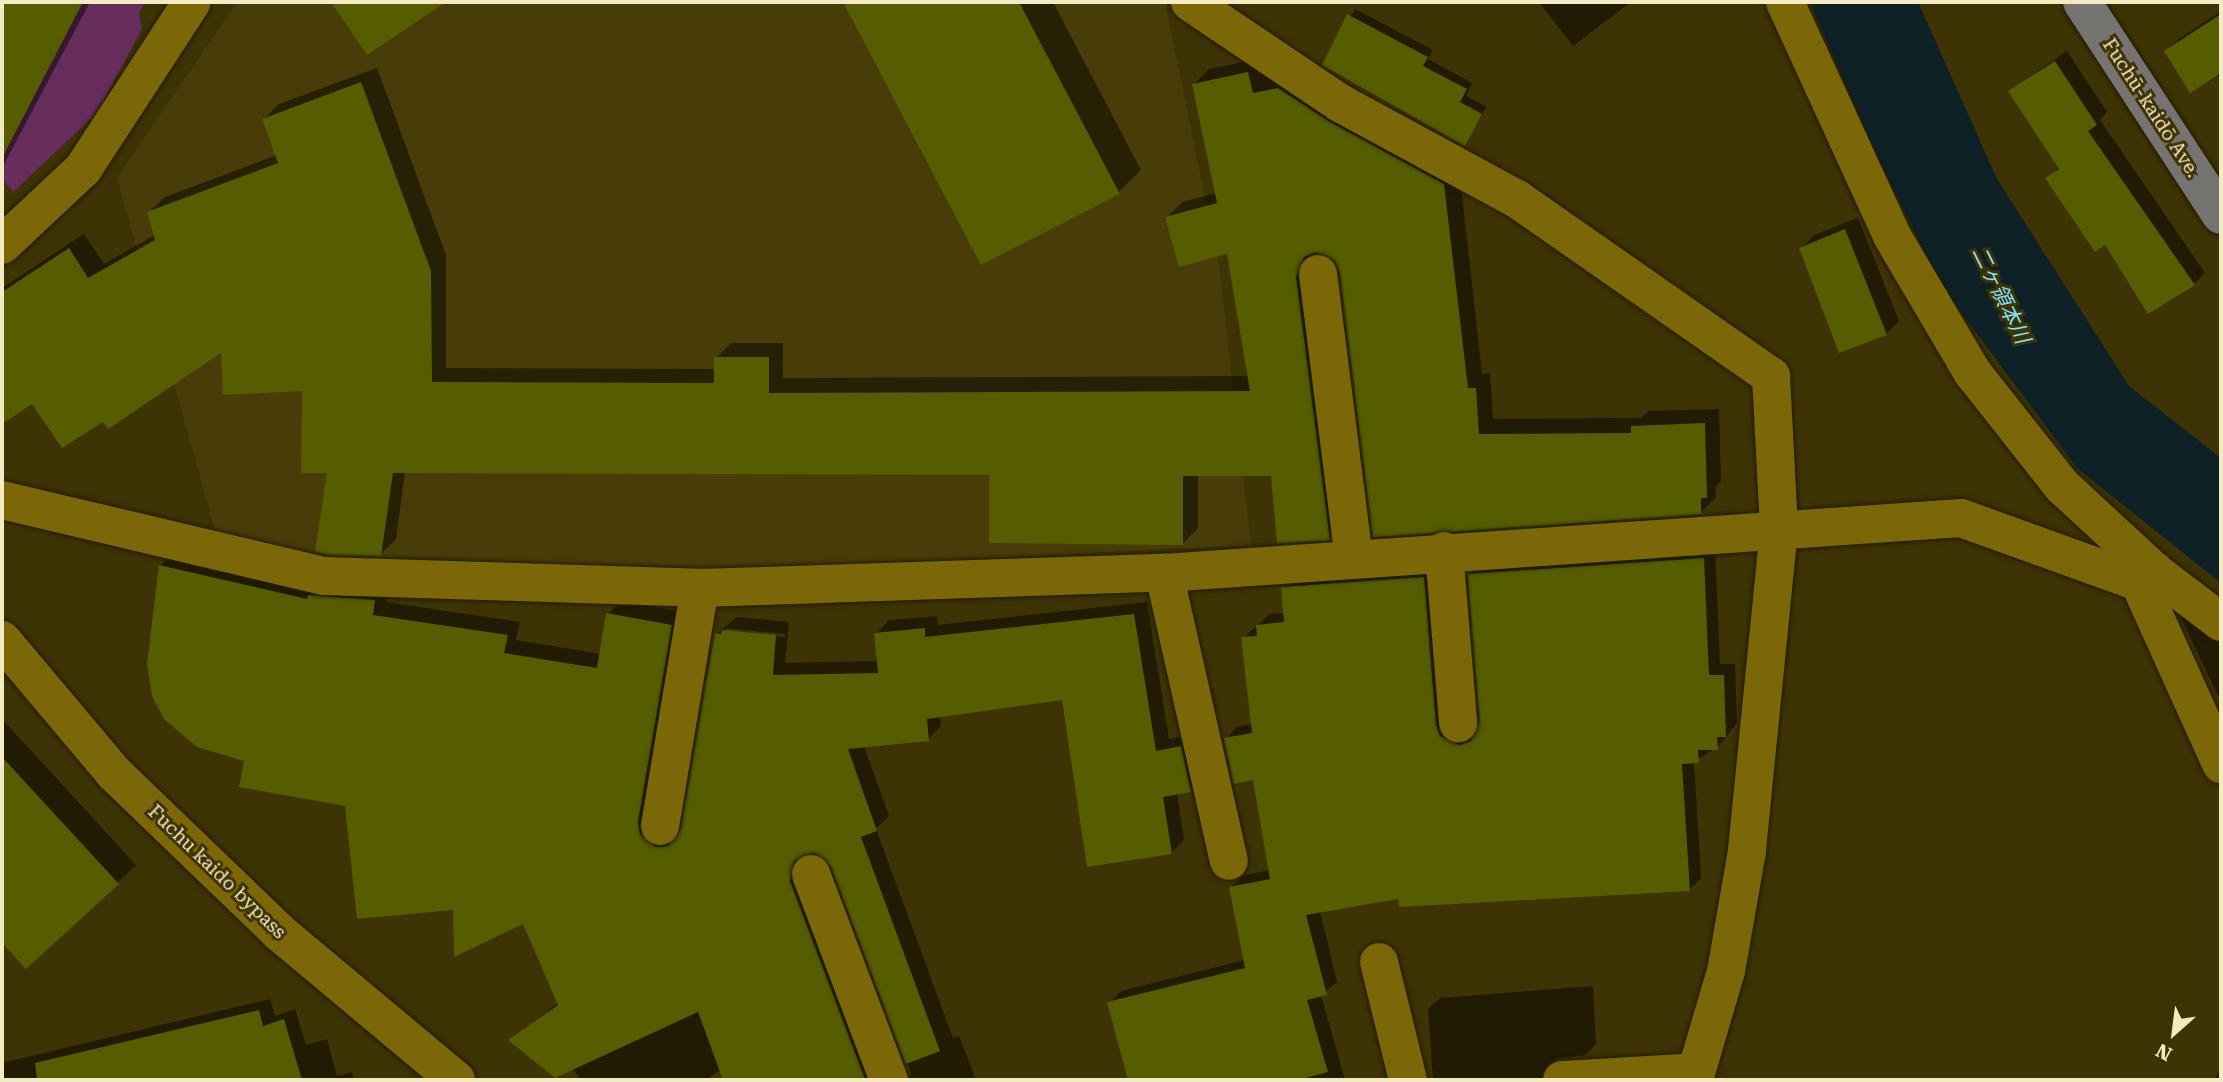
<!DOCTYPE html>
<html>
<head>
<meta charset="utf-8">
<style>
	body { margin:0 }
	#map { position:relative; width:2223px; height:1082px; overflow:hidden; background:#3d3304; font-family:"Roboto Serif","Noto Sans JP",serif }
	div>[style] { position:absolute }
	.built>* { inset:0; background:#483d08 }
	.green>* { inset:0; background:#672d5c }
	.water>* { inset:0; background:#0e2126 }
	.shadow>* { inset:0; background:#0007 }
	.building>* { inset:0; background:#555d00 }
	.roads { filter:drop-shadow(0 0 2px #211b02) drop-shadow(0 0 2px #211b02) }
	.minor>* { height:38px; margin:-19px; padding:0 19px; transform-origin:19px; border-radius:19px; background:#7b6707 }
	.major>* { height:38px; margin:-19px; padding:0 19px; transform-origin:19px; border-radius:19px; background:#767471 }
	span { translate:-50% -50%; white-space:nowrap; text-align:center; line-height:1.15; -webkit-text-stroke:6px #3d3304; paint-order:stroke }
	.street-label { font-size:19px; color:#f4eac3 }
	.water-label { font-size:21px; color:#83e3fb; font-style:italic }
	.frame { position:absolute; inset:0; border:4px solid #f4eac3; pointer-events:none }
	.north { position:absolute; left:2139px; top:998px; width:70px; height:70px; -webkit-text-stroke:5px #3d3304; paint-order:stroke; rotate:208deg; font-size:19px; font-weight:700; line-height:28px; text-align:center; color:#f4eac3 }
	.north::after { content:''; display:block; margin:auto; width:24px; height:32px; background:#f4eac3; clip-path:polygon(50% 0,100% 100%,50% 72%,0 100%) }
</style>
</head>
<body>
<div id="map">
	<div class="built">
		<div style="clip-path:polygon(237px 2px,1165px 2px,1219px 265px,1251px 545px,656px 574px,359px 564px,215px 531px,117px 178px)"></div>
	</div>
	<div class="green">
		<div style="clip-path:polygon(2px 2px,145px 2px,139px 13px,142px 29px,97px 113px,13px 192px,2px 179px)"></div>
	</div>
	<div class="water">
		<div style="clip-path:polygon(1810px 2px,1918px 2px,1997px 179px,2129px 386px,2221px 458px,2221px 583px,2077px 468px,1940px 284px,1870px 142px)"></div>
	</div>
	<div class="shadow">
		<div style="clip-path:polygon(2px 2px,90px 2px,2px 168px)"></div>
		<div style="clip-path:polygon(333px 2px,443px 2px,367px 52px)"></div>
		<div style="clip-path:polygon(845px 2px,1053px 2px,1141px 170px,1119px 192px,982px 263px)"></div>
		<div style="clip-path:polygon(1539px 2px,1631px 2px,1573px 46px)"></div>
		<div style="clip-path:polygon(1355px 9px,1433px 50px,1428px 59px,1472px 83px,1466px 96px,1487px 107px,1464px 144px,1324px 64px)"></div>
		<div style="clip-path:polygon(2221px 11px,2221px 78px,2166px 52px,2179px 39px)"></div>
		<div style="clip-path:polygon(2067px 51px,2107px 112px,2100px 120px,2205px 273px,2194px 284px,2105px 243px,2048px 179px,2059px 167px,2010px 91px)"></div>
		<div style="clip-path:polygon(1263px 58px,1268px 79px,1294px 73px,1459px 169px,1482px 374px,1490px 373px,1493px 419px,1641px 418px,1648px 411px,1719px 409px,1721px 481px,1715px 487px,1716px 497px,1701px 512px,1375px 535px,1341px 271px,1336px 259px,1315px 251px,1311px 260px,1344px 523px,1329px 538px,1273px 474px,1198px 474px,1198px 528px,1183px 543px,991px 474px,405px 472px,396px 539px,381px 554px,329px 472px,303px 389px,222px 350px,104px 419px,33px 401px,2px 422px,2px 288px,84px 234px,104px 264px,155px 235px,149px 212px,165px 197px,277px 155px,264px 119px,279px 104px,377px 68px,446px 255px,446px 368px,716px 369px,716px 358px,731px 343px,783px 343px,783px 378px,1249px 376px,1228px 252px,1167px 217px,1182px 202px,1217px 193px,1194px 84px,1209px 69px)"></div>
		<div style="clip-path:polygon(1858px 218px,1899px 321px,1886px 334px,1801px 248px,1814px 235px)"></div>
		<div style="clip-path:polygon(1715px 547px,1720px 664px,1735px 664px,1737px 723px,1717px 748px,1694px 761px,1701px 878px,1689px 890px,1400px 897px,1320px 911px,1337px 982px,1321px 995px,1345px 1080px,1260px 1080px,1274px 995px,1219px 1080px,1129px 1080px,1109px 1003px,1121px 991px,1245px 960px,1231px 887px,1243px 876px,1270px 870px,1254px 778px,1226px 739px,1237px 727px,1253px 724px,1243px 638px,1270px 614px,1285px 613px,1283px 588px,1295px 576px,1435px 566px,1472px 734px,1482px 722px,1470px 575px,1481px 563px)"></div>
		<div style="clip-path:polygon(evenodd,173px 553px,388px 587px,386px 602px,520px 622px,516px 640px,601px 654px,608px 614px,621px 601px,684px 612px,669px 835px,681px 834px,716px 634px,737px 617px,789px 622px,785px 663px,878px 661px,876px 634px,889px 620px,937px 616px,938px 625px,1147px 602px,1169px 739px,1194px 734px,1203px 777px,1190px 790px,1177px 793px,1184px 840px,1171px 853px,1063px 698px,940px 715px,941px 726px,928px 739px,864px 746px,889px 816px,876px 829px,953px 1038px,959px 1036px,976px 1080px,910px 1080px,911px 1073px,833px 865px,816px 851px,802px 855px,803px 868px,886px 1080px,725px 1080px,721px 1069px,706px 1080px,581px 1080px,572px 1068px,511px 1040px,559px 1002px,524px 922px,454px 908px,347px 804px,246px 759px,160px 566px,173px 553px,725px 628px,785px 634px,785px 637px,725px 632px,725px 628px)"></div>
		<div style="clip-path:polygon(2189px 610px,2221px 631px,2221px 702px,2181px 618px)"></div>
		<div style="clip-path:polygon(2px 719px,136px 865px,26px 967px,2px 940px)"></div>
		<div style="clip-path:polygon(1593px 986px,1596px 1044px,1585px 1055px,1556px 1059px,1551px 1070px,1558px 1080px,1433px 1080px,1428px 1009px,1440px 998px)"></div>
		<div style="clip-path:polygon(270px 999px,275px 1016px,295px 1009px,306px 1045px,327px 1039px,337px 1076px,352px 1072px,354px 1080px,2px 1080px,2px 1063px)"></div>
		<div style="clip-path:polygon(2221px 1067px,2221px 1080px,2215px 1080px)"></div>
	</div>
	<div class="building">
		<div style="clip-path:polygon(2px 2px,83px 2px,2px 158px)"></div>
		<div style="clip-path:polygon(331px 2px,446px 2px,367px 55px)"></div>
		<div style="clip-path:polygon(843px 2px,1019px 2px,1120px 194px,981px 265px)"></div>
		<div style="clip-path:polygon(1347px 14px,1428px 57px,1423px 66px,1467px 89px,1460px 102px,1482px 114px,1465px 146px,1322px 65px)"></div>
		<div style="clip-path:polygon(2221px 14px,2221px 73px,2190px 93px,2164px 51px)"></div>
		<div style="clip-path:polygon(2055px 61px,2097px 125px,2088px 131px,2195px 285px,2148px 314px,2105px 245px,2095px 252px,2045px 178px,2059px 169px,2008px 91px)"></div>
		<div style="clip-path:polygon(1248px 72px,1253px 93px,1278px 88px,1330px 122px,1444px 184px,1468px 388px,1476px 388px,1479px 434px,1631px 433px,1631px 426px,1705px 423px,1707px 498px,1701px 498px,1701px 514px,1373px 537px,1340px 271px,1335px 260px,1316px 252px,1304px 257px,1296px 277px,1330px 540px,1277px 543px,1271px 476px,1183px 476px,1183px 545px,989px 543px,989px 475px,393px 473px,381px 556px,327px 554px,315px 551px,327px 473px,301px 473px,302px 391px,223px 395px,221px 353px,108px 429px,103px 422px,62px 448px,32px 404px,2px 424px,2px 292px,69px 248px,88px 278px,155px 240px,147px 212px,278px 163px,262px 119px,361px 82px,431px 271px,432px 382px,714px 383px,714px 357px,769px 357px,769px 393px,1250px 391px,1227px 254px,1179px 267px,1165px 217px,1217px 203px,1192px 84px)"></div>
		<div style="clip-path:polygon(1845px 229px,1887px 335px,1839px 353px,1799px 248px)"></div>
		<div style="clip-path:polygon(1704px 558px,1709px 675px,1724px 675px,1726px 737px,1717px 737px,1718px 750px,1698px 750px,1699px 763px,1682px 764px,1690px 891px,1399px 907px,1398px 899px,1306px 915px,1327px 995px,1307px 1000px,1328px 1072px,1298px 1080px,1128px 1080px,1107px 1002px,1245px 968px,1229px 887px,1270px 879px,1253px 780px,1234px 784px,1224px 738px,1252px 733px,1241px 637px,1257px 636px,1256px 625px,1284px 622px,1281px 587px,1424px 577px,1436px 725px,1440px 736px,1459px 745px,1471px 741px,1480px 721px,1468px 574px)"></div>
		<div style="clip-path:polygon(159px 565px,307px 599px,308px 595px,375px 600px,373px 615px,508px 635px,504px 653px,597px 668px,606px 613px,672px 625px,638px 822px,640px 834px,656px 847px,668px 846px,681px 830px,715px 633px,721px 634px,722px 630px,776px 635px,773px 675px,878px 673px,874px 633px,925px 628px,925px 637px,1134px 614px,1156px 751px,1181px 746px,1191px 792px,1163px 797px,1172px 854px,1087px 867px,1062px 700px,927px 719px,929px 741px,848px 749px,877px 831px,861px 837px,940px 1051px,906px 1064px,831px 866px,814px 852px,794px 861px,790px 881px,865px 1079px,723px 1080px,698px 1012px,555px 1078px,508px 1040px,558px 1005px,523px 924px,454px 957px,453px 910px,357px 919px,345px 806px,239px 787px,244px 761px,197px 747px,164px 719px,152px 696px,147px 664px)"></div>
		<div style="clip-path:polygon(2px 757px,119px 884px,26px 969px,2px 943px)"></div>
		<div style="clip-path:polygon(259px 1010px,263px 1026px,284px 1019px,302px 1080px,37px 1080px,35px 1063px)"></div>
	</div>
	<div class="roads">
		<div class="minor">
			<div style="left:1190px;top:2px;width:181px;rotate:34deg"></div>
			<div style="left:1340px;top:103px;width:201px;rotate:28.5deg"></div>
			<div style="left:1517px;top:199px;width:310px;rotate:34.9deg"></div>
			<div style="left:1771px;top:376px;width:153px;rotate:87deg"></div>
			<div style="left:1779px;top:529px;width:324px;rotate:95.7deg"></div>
			<div style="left:1747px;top:851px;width:122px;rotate:99.9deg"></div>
			<div style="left:1726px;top:971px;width:114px;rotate:106.4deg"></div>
			<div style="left:1785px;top:2px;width:257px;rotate:65.4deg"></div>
			<div style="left:1892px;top:236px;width:158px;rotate:59.5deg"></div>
			<div style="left:1972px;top:372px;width:145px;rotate:51.7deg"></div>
			<div style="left:2062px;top:486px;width:125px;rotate:42.7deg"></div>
			<div style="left:2154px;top:571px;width:84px;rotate:37.3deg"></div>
			<div style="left:2px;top:245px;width:111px;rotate:-43.2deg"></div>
			<div style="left:83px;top:169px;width:199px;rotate:-56.9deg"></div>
			<div style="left:1318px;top:274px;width:286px;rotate:82.8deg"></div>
			<div style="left:2px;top:500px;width:331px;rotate:13.3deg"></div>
			<div style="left:324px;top:576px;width:376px;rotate:1.8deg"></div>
			<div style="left:700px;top:588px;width:464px;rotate:-1.9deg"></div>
			<div style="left:1164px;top:573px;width:799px;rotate:-3.95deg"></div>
			<div style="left:1961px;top:518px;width:189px;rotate:19.8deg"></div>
			<div style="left:2139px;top:582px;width:19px;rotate:-36deg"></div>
			<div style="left:1444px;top:551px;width:173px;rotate:85.3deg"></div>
			<div style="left:1164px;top:573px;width:295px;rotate:77.3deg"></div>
			<div style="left:2139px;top:582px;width:200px;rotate:65.7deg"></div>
			<div style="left:2px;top:640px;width:174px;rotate:49.9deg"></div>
			<div style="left:114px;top:773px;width:229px;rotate:43.9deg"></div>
			<div style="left:279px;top:932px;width:231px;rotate:39.9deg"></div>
			<div style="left:660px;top:826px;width:241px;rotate:-80.5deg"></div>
			<div style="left:811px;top:874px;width:220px;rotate:69.3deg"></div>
			<div style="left:1379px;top:962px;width:122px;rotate:76.2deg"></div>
			<div style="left:1562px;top:1080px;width:134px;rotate:-3.4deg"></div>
		</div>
		<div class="major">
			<div style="left:2082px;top:2px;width:254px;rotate:56.9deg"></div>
		</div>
	</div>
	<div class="street-label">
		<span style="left:2151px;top:108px;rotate:57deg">Fuchū-kaidō Ave.</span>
		<span style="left:217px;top:872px;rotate:44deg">Fuchu kaido bypass</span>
	</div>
	<div class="water-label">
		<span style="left:2001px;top:295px;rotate:64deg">二ヶ領本川</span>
	</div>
	<div class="frame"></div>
	<div class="north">N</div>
</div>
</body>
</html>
